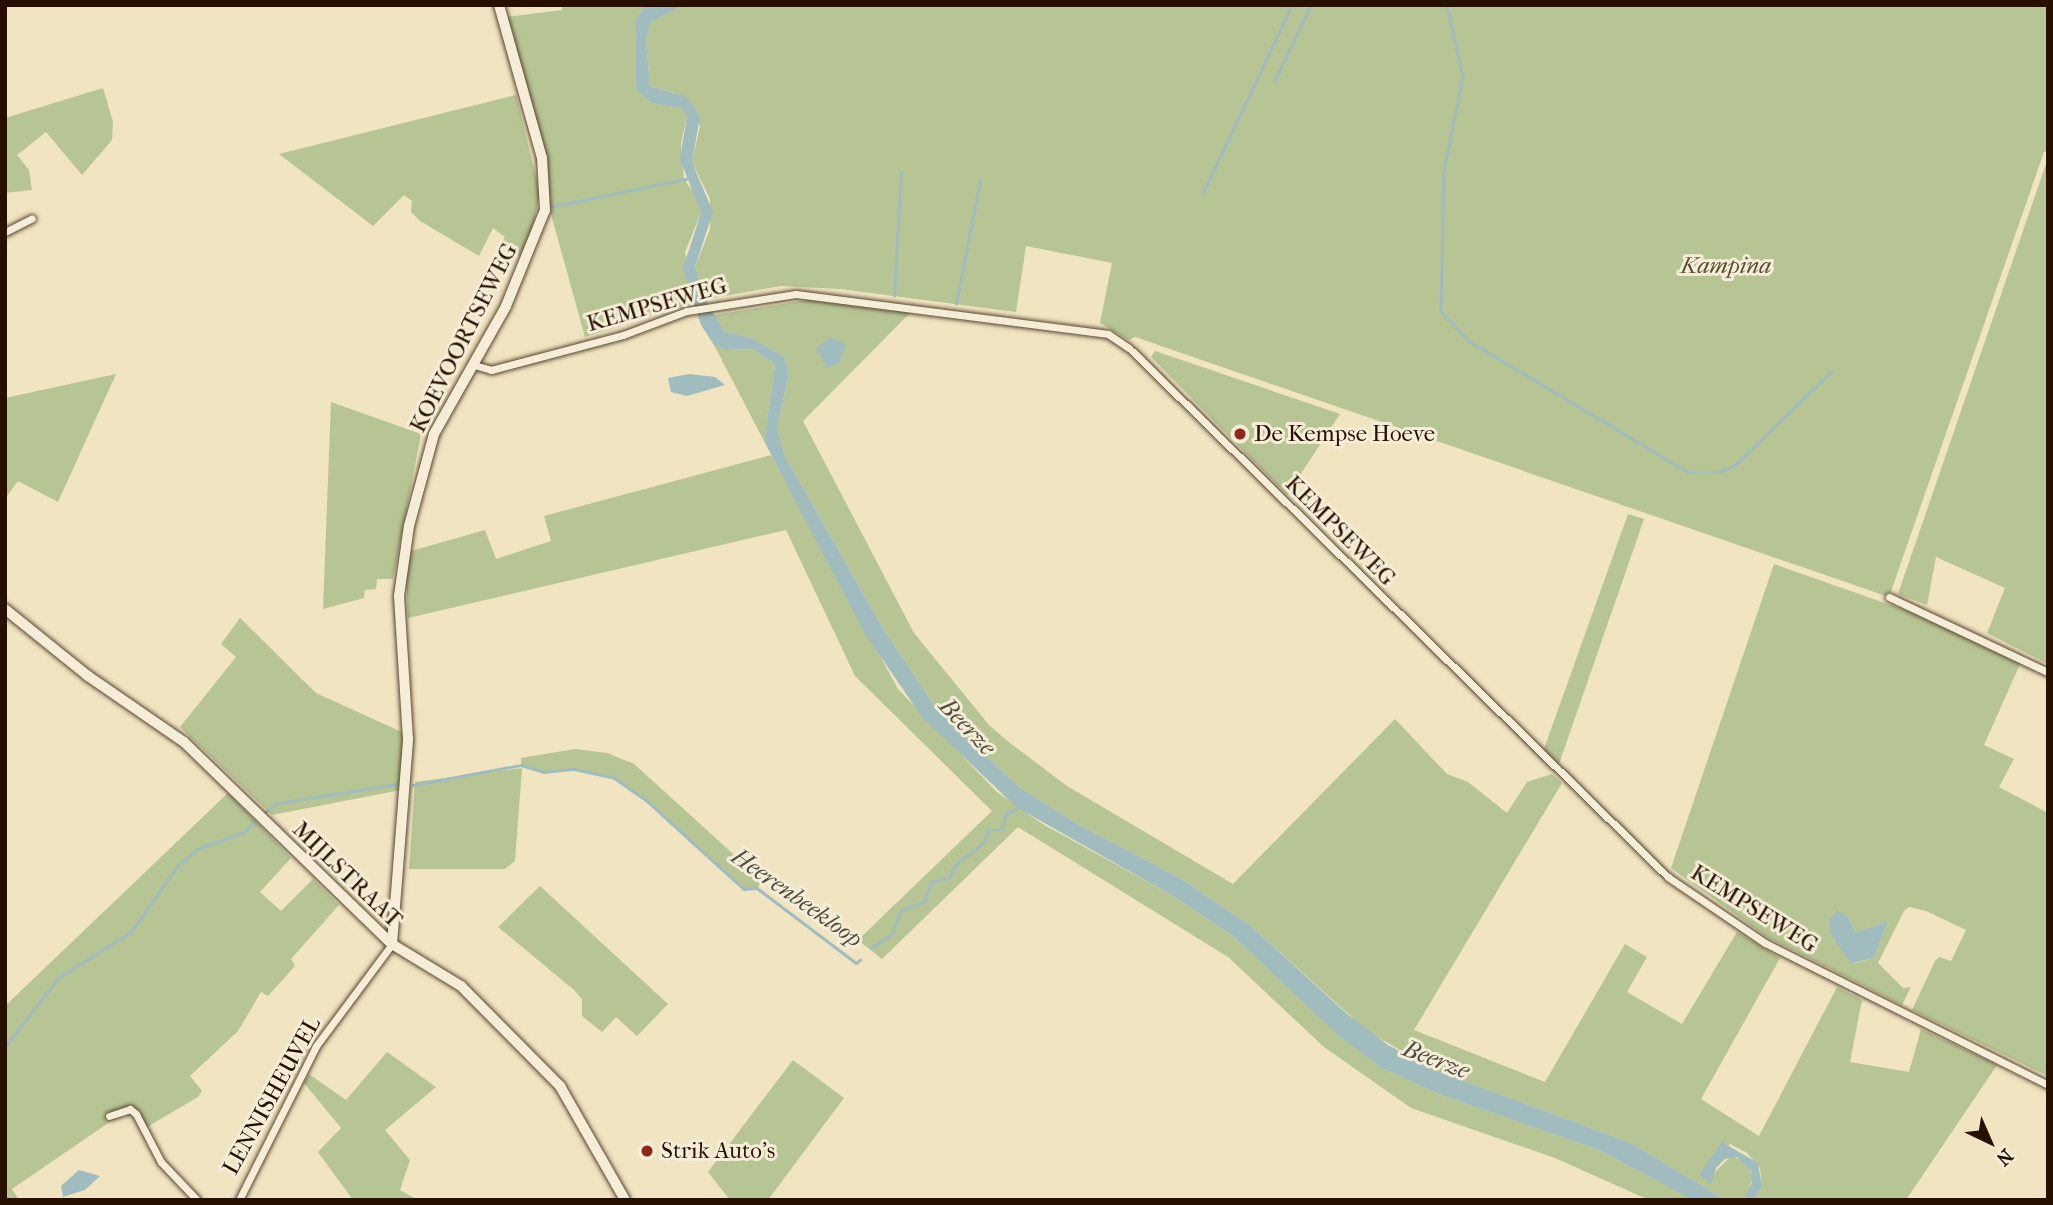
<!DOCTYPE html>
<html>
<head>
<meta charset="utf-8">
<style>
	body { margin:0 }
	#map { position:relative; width:2053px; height:1205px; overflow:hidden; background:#f0e4c1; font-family:"IM FELL French Canon",serif }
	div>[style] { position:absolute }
	.green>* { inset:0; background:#b7c594 }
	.water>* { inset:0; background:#a0bcbe }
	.stream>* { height:2.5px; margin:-1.25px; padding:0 1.25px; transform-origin:1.25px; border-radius:1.25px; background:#a0bcbe }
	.roads { filter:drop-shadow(0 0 2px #594530) drop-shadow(0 0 2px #594530) }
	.street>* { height:7px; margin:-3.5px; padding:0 3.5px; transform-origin:3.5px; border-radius:3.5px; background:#f5edd7 }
	.secondary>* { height:10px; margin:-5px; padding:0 5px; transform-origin:5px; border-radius:5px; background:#f5edd7 }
	.dots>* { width:19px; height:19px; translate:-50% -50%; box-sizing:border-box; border:4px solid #f5edd7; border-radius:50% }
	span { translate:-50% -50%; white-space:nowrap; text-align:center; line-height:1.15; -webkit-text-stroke:6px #f5edd7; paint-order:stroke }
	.park-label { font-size:23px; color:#594f34; font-style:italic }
	.street-label { font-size:23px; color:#271000 }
	.poi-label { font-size:23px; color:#271000 }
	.left { translate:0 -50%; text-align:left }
	.water-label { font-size:24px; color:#514c42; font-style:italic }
	.frame { position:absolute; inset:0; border:7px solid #271000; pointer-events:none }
	.north { position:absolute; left:1955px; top:1107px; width:70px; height:70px; -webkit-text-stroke:5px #f5edd7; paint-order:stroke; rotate:136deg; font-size:19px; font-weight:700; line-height:28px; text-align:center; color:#271000 }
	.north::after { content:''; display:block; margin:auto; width:24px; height:32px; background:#271000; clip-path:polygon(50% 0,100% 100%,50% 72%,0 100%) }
</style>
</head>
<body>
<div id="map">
	<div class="green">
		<div style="clip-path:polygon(562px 5px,647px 5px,635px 19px,636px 89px,651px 103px,681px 108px,687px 115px,681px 144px,684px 179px,699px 200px,701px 213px,685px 252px,695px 302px,585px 337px,549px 207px,548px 172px,506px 17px,562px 10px)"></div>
		<div style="clip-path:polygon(685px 5px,2048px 5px,2048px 151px,2044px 152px,1889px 597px,1135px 337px,1129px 340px,1100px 323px,1112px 263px,1026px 246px,1016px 312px,840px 289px,781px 286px,707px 299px,695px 267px,710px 229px,710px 199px,692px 162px,700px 126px,675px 93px,650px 86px,646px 39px,651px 22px)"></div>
		<div style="clip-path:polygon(103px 88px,113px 122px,112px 140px,82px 175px,46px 132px,17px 155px,29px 170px,32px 190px,5px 193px,5px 118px)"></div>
		<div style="clip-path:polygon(516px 95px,540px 193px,532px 231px,520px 256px,500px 245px,505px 237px,493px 228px,479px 256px,420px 221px,411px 212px,412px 201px,404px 195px,373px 226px,279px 154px)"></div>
		<div style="clip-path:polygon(2048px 158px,2048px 664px,1987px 633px,2005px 588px,1936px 557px,1927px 605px,1898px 594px)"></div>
		<div style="clip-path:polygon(808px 300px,912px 311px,803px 421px,914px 633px,989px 725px,1010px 743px,1067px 786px,1233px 884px,1395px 719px,1447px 774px,1468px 782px,1507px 813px,1527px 782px,1552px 774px,1562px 783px,1414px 1030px,1545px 1082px,1625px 944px,1647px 957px,1627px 992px,1682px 1024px,1737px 932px,1780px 958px,1701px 1099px,1759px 1136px,1837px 987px,1862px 1000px,1850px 1062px,1909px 1072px,1921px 1029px,1997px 1065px,1906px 1200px,1754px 1200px,1762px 1186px,1760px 1168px,1747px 1153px,1730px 1144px,1700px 1175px,1711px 1176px,1731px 1156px,1745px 1161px,1753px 1177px,1746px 1200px,1726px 1200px,1631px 1143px,1434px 1070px,1367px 1031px,1251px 926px,1180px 878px,1079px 825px,1019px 787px,937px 710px,881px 625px,786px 458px,777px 429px,789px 373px,784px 356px,751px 338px,724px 331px,714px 315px)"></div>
		<div style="clip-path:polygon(714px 345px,727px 350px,753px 349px,775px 365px,764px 441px)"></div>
		<div style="clip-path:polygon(1155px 351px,1161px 353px,1340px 414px,1287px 495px,1151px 357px)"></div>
		<div style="clip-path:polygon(116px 374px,58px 502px,18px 481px,5px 499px,5px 398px)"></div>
		<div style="clip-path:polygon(331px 402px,421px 434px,393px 579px,377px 579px,376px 589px,365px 590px,364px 598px,323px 609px)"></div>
		<div style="clip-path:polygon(771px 455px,898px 689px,997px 792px,1041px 823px,1173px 896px,1233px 936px,1339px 1035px,1381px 1068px,1441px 1095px,1599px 1150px,1692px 1200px,1649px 1200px,1555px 1158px,1411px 1108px,1324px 1047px,1228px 957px,1018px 827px,882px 959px,858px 940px,992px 811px,855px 676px,786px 530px,408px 618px,406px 578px,411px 551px,485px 530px,496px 559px,551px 541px,544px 516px)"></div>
		<div style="clip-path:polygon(1628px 514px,1644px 519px,1559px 764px,1544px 749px)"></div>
		<div style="clip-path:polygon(evenodd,1774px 564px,1913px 613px,2020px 664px,1984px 745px,2014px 759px,1999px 787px,2048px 813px,2048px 1076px,1912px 1010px,1935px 961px,1939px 957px,1951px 961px,1966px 930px,1926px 911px,1909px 907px,1904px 911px,1878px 963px,1903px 988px,1911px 987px,1902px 1005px,1767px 937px,1671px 868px,1774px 564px,1848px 917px,1856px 932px,1888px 921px,1874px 958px,1855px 963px,1833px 938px,1848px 917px)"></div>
		<div style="clip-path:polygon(240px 618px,316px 693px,404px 733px,401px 790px,272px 815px,180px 727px,236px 657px,221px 644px)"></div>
		<div style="clip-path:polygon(575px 749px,607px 753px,634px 764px,763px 881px,757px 888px,744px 889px,646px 799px,613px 777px,574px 769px,544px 772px,521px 765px,521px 758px)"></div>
		<div style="clip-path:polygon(522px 768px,515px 861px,505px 869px,409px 869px,415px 782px)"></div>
		<div style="clip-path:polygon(228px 793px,291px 858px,260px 892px,281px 911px,313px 879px,339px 905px,291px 959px,295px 966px,268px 996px,261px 992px,238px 1031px,190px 1076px,202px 1091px,198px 1097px,147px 1127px,133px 1106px,12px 1189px,19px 1200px,5px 1200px,5px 1006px)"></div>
		<div style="clip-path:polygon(540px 886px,668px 1004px,637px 1036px,616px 1017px,602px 1032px,582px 1016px,582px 999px,574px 990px,498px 927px)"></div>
		<div style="clip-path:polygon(387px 1052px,436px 1087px,385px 1130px,410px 1160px,400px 1190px,418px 1200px,353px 1200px,318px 1152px,341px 1128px,304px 1083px,309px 1074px,346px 1100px)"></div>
		<div style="clip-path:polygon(793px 1060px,844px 1098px,768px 1200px,730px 1200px,708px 1172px)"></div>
	</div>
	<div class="water">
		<div style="clip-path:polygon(647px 5px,685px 5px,651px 22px,646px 39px,650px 86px,687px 97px,700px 117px,692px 162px,713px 212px,695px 267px,708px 304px,724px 331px,751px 338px,784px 356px,789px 373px,777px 429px,786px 458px,881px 625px,937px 710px,1019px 787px,1079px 825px,1180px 878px,1251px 926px,1347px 1014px,1388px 1045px,1434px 1070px,1631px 1143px,1726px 1200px,1692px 1200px,1599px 1150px,1441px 1095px,1381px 1068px,1338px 1035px,1233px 936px,1173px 896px,1016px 807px,922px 717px,865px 634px,764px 441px,775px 365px,753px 349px,726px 350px,714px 345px,701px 325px,683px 268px,701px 213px,680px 159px,687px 115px,680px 108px,651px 103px,636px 89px,635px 19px)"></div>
		<div style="clip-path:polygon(829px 338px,846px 343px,839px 363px,827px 368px,816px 348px)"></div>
		<div style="clip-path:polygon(689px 374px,715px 377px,725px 385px,687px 396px,671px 392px,668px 378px)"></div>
		<div style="clip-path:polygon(1837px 910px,1848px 917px,1856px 932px,1888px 921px,1874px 958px,1852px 963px,1847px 958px,1830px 933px,1830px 919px)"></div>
		<div style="clip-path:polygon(1722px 1142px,1758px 1163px,1762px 1186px,1754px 1200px,1745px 1197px,1752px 1183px,1751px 1171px,1737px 1157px,1725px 1159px,1716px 1168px,1711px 1184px,1699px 1175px)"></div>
		<div style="clip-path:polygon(79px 1170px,100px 1176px,85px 1190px,63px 1197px,61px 1186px)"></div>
	</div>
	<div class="stream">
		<div style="left:1447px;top:5px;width:74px;rotate:77.5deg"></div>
		<div style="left:1463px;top:77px;width:95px;rotate:101.5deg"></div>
		<div style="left:1444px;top:170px;width:142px;rotate:91.2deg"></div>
		<div style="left:1441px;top:312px;width:40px;rotate:46deg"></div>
		<div style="left:1469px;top:341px;width:255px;rotate:30.9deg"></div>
		<div style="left:1688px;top:472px;width:32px"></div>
		<div style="left:1720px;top:472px;width:15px;rotate:-23deg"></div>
		<div style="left:1734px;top:466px;width:135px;rotate:-44.1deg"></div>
		<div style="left:1274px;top:82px;width:85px;rotate:-64.3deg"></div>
		<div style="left:1203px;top:193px;width:208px;rotate:-64.7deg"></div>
		<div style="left:549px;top:207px;width:140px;rotate:-11.6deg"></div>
		<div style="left:894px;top:296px;width:124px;rotate:-86.8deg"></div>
		<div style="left:956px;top:304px;width:125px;rotate:-79deg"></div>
		<div style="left:413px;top:785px;width:110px;rotate:-10.5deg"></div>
		<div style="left:521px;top:765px;width:24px;rotate:17deg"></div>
		<div style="left:544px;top:772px;width:30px;rotate:-6deg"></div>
		<div style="left:574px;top:769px;width:40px;rotate:12deg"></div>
		<div style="left:613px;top:777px;width:39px;rotate:35deg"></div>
		<div style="left:645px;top:799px;width:134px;rotate:42.3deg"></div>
		<div style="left:744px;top:889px;width:13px;rotate:-4deg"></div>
		<div style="left:757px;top:888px;width:124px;rotate:37.1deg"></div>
		<div style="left:856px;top:963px;width:5px;rotate:-37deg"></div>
		<div style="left:265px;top:812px;width:16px;rotate:-35deg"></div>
		<div style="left:278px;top:803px;width:121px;rotate:-9deg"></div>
		<div style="left:871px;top:948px;width:24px;rotate:-33deg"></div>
		<div style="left:891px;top:935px;width:27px;rotate:-68deg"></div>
		<div style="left:901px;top:910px;width:24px;rotate:-19deg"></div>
		<div style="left:924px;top:902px;width:21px;rotate:-71deg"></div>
		<div style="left:931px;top:882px;width:18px;rotate:-13deg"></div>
		<div style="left:949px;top:878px;width:14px;rotate:-65deg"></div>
		<div style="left:955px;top:865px;width:37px;rotate:-38deg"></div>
		<div style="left:984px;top:842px;width:13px;rotate:-72deg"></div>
		<div style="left:988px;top:830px;width:13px"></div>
		<div style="left:1001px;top:830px;width:17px;rotate:-73deg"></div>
		<div style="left:1006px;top:814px;width:13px;rotate:-27deg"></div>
		<div style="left:5px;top:1047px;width:87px;rotate:-52.5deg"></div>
		<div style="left:58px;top:978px;width:86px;rotate:-32.2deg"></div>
		<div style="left:131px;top:932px;width:83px;rotate:-54.8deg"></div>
		<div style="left:179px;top:864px;width:24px;rotate:-38deg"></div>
		<div style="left:198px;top:849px;width:49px;rotate:-20.3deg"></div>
		<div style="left:244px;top:832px;width:14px;rotate:-45deg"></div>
	</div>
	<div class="roads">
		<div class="street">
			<div style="left:5px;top:232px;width:30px;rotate:-27deg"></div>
			<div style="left:474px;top:365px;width:18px;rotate:16deg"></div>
			<div style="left:491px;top:370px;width:137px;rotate:-14.9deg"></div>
			<div style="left:623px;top:335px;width:68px;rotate:-20.6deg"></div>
			<div style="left:687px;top:311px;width:110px;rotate:-8.9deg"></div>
			<div style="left:796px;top:294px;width:315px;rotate:7.3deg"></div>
			<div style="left:1108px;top:334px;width:25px;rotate:34deg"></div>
			<div style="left:1129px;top:348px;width:755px;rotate:44.46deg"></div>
			<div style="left:1668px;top:877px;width:117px;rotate:34.2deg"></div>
			<div style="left:1765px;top:943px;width:317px;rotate:26.6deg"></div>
			<div style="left:1889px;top:597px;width:176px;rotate:25.3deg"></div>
			<div style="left:109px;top:1116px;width:22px;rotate:-18deg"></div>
			<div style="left:130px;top:1109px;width:8px;rotate:40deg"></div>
			<div style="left:136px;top:1114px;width:54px;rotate:62.5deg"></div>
			<div style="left:161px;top:1162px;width:52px;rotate:46.5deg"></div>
			<div style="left:239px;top:1200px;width:172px;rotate:-63.4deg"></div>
			<div style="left:316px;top:1046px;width:127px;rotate:-53.3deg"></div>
		</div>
		<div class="secondary">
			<div style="left:5px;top:609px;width:107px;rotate:38.9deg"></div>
			<div style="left:88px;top:676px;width:116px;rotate:34.5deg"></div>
			<div style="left:184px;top:742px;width:290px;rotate:44.2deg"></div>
			<div style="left:392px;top:944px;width:81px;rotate:31.3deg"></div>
			<div style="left:461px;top:986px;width:141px;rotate:45.3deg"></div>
			<div style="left:560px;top:1086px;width:131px;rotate:60.3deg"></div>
			<div style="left:392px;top:944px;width:206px;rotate:-85.5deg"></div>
			<div style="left:408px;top:739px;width:143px;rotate:-93.6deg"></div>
			<div style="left:399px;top:596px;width:71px;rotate:-81.9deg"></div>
			<div style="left:409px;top:526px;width:95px;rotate:-74.8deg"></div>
			<div style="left:434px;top:434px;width:147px;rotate:-60.6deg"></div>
			<div style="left:506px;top:306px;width:104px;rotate:-67.9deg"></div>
			<div style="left:545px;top:210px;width:52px;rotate:-93.3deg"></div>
			<div style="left:542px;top:158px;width:159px;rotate:-105.7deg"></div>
		</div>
	</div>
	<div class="dots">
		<div style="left:1240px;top:434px;background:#8f2418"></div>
		<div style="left:647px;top:1151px;background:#8f2418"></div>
	</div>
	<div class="park-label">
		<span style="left:1726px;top:266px">Kampina</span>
	</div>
	<div class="street-label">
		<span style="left:657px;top:305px;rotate:-16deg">KEMPSEWEG</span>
		<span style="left:464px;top:338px;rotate:-63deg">KOEVOORTSEWEG</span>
		<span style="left:1340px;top:531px;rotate:45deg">KEMPSEWEG</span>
		<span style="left:347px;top:875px;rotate:44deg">MIJLSTRAAT</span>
		<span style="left:1754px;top:909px;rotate:32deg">KEMPSEWEG</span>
		<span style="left:272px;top:1096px;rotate:-61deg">LENNISHEUVEL</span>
	</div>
	<div class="poi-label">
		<span class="left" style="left:1254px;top:434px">De Kempse Hoeve</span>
		<span class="left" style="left:661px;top:1151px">Strik Auto's</span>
	</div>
	<div class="water-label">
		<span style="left:967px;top:727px;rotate:46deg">Beerze</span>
		<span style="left:797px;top:898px;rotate:35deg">Heerenbeekloop</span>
		<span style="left:1436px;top:1060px;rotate:21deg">Beerze</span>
	</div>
	<div class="frame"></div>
	<div class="north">N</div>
</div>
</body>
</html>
